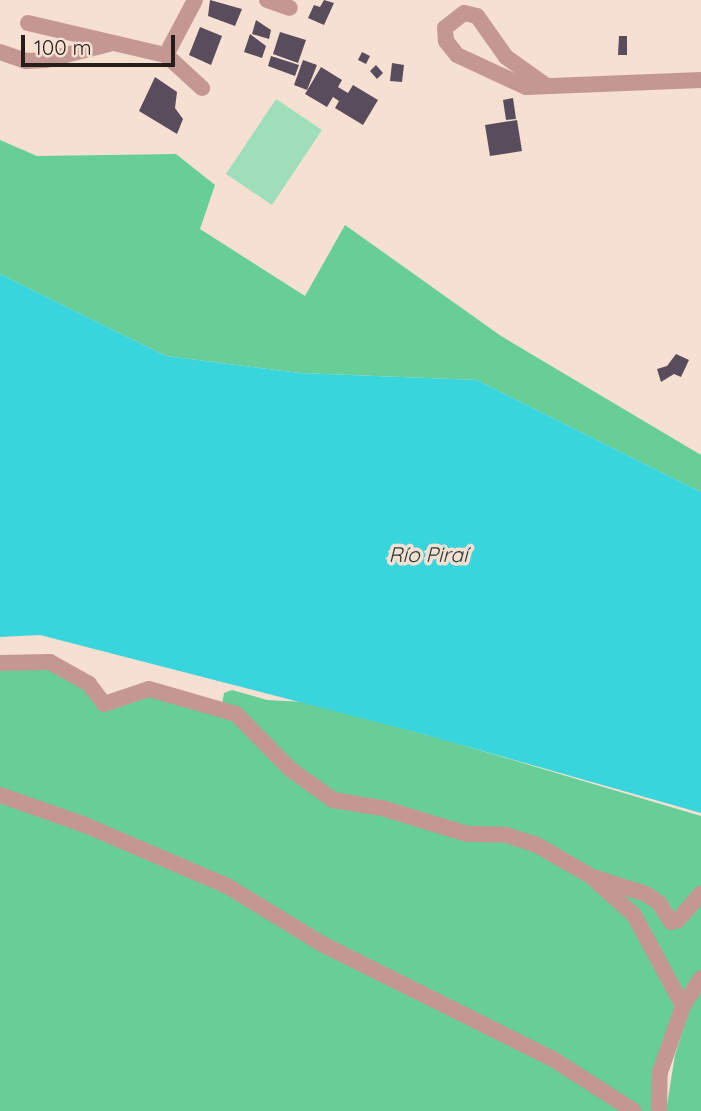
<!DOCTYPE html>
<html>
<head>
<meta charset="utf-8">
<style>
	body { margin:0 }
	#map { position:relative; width:701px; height:1111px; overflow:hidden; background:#f6e0d2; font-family:Quicksand,sans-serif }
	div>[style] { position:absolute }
	.green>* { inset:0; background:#9edeb9 }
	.forest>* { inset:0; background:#68ce98 }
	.water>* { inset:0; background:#39d5dc }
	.building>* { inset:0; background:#584c5d }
	.minor>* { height:16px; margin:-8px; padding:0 8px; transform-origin:8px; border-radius:8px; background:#c59793 }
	span { translate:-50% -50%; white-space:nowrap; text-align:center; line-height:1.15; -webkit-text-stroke:7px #f6e0d2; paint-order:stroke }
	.water-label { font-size:21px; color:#213a3b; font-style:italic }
	.scale { position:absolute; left:21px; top:35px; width:154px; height:32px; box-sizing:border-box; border:4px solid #261e19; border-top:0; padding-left:9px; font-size:21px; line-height:24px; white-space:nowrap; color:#261e19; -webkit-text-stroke:5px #f6e0d2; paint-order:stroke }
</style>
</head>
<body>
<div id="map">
	<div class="green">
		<div style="clip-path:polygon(276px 99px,322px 130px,272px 205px,226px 174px)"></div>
	</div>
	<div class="forest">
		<div style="clip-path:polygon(0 140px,37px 156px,176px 154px,215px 185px,200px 229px,305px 296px,345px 225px,501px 336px,701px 455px,701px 492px,477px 380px,300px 373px,166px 356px,0 274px)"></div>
		<div style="clip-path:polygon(35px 663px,87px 686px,99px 706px,148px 693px,233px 716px,319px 794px,528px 843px,620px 902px,677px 995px,656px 1111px,638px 1111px,298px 925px,0 791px,0 666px)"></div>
		<div style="clip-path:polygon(232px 690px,267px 700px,304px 702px,442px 739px,701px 816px,701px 890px,678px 919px,660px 903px,484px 831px,335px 798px,222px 704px,224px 693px)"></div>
		<div style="clip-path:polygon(0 798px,181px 869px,554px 1063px,626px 1111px,0 1111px)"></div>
		<div style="clip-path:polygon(600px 880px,647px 896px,667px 922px,701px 897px,701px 976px,685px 998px)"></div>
		<div style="clip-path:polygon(701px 988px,701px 1111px,666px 1111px,675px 1055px,690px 1007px)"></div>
	</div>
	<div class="water">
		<div style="clip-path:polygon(0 274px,166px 356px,300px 373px,477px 380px,701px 492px,701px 813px,423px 734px,40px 635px,0 637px)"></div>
	</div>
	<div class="building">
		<div style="clip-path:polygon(210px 0,242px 9px,235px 26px,208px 16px)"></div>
		<div style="clip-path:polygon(324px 0,334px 3px,324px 25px,308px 18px,314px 5px,320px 7px)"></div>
		<div style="clip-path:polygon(256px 20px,271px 30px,269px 39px,252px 34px)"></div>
		<div style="clip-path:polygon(200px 27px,222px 36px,211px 65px,189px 55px)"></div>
		<div style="clip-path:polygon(280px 32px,306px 40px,298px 63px,273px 54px)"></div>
		<div style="clip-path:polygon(250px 34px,266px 46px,262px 58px,244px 52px)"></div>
		<div style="clip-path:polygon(619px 36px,627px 36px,627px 55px,618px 55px)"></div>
		<div style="clip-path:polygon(362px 52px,370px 56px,366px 64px,358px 60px)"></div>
		<div style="clip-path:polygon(271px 56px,299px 65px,295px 76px,268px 66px)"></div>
		<div style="clip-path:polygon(303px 60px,317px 65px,307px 90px,294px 85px)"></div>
		<div style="clip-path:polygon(392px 63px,404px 65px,402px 82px,390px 81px)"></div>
		<div style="clip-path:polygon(376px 65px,383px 73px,377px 79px,370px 71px)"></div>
		<div style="clip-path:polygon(321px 67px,342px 80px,338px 87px,348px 93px,353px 85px,378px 100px,363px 125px,335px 108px,339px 101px,333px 97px,327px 107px,305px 94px)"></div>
		<div style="clip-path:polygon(155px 77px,177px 92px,175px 108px,183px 119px,177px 134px,139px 111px)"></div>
		<div style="clip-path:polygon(513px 98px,516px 119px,506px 120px,503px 100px)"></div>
		<div style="clip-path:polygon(517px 120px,522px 151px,490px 156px,485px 125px)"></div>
		<div style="clip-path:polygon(676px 354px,689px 360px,681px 377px,674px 374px,661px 382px,657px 369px,667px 366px)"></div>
	</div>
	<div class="minor">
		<div style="left:267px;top:0;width:24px;rotate:19deg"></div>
		<div style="left:28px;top:23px;width:142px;rotate:13.1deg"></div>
		<div style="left:166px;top:55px;width:49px;rotate:42.5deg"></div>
		<div style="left:0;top:52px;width:28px;rotate:19deg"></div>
		<div style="left:26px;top:61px;width:20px;rotate:-3deg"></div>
		<div style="left:46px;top:60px;width:65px;rotate:-14.3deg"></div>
		<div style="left:166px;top:55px;width:62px;rotate:-62.2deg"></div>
		<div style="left:544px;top:84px;width:47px;rotate:-144.6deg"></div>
		<div style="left:506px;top:57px;width:50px;rotate:-125.3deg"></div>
		<div style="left:477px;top:16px;width:13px;rotate:-167deg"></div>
		<div style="left:464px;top:13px;width:24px;rotate:142deg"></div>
		<div style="left:445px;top:28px;width:13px;rotate:86deg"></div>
		<div style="left:446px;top:41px;width:18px;rotate:52deg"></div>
		<div style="left:457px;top:55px;width:76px;rotate:24.9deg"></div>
		<div style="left:526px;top:87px;width:175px;rotate:-2.3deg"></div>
		<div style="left:0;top:663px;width:50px;rotate:-1.1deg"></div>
		<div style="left:50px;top:662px;width:45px;rotate:29.4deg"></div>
		<div style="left:89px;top:684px;width:25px;rotate:53deg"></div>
		<div style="left:104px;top:704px;width:47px;rotate:-18.4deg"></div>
		<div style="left:149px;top:689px;width:91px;rotate:16deg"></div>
		<div style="left:236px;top:714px;width:77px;rotate:45.5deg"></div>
		<div style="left:290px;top:769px;width:53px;rotate:35.8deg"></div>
		<div style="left:333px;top:800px;width:50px;rotate:9.3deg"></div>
		<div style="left:382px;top:808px;width:89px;rotate:17deg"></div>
		<div style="left:467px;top:834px;width:39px;rotate:1deg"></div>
		<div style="left:506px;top:835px;width:33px;rotate:18deg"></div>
		<div style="left:537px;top:845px;width:64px;rotate:30.2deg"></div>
		<div style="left:592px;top:877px;width:57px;rotate:17.5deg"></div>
		<div style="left:646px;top:894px;width:16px;rotate:35deg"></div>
		<div style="left:659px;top:903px;width:22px;rotate:58deg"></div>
		<div style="left:671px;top:922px;width:7px;rotate:-16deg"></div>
		<div style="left:678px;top:920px;width:35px;rotate:-49deg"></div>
		<div style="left:0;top:795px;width:90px;rotate:19.4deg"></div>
		<div style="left:85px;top:825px;width:155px;rotate:23.2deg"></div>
		<div style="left:227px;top:886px;width:111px;rotate:31.4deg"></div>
		<div style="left:322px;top:944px;width:258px;rotate:26.5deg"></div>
		<div style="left:553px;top:1059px;width:96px;rotate:32.7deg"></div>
		<div style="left:596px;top:881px;width:51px;rotate:41.8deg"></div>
		<div style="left:634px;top:915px;width:103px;rotate:61.7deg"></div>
		<div style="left:659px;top:1111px;width:39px;rotate:-89deg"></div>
		<div style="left:660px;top:1072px;width:70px;rotate:-70.8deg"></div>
		<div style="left:683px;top:1006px;width:33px;rotate:-57deg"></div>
	</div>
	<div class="water-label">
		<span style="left:428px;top:554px">Río Piraí</span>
	</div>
	<div class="scale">100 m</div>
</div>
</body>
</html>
